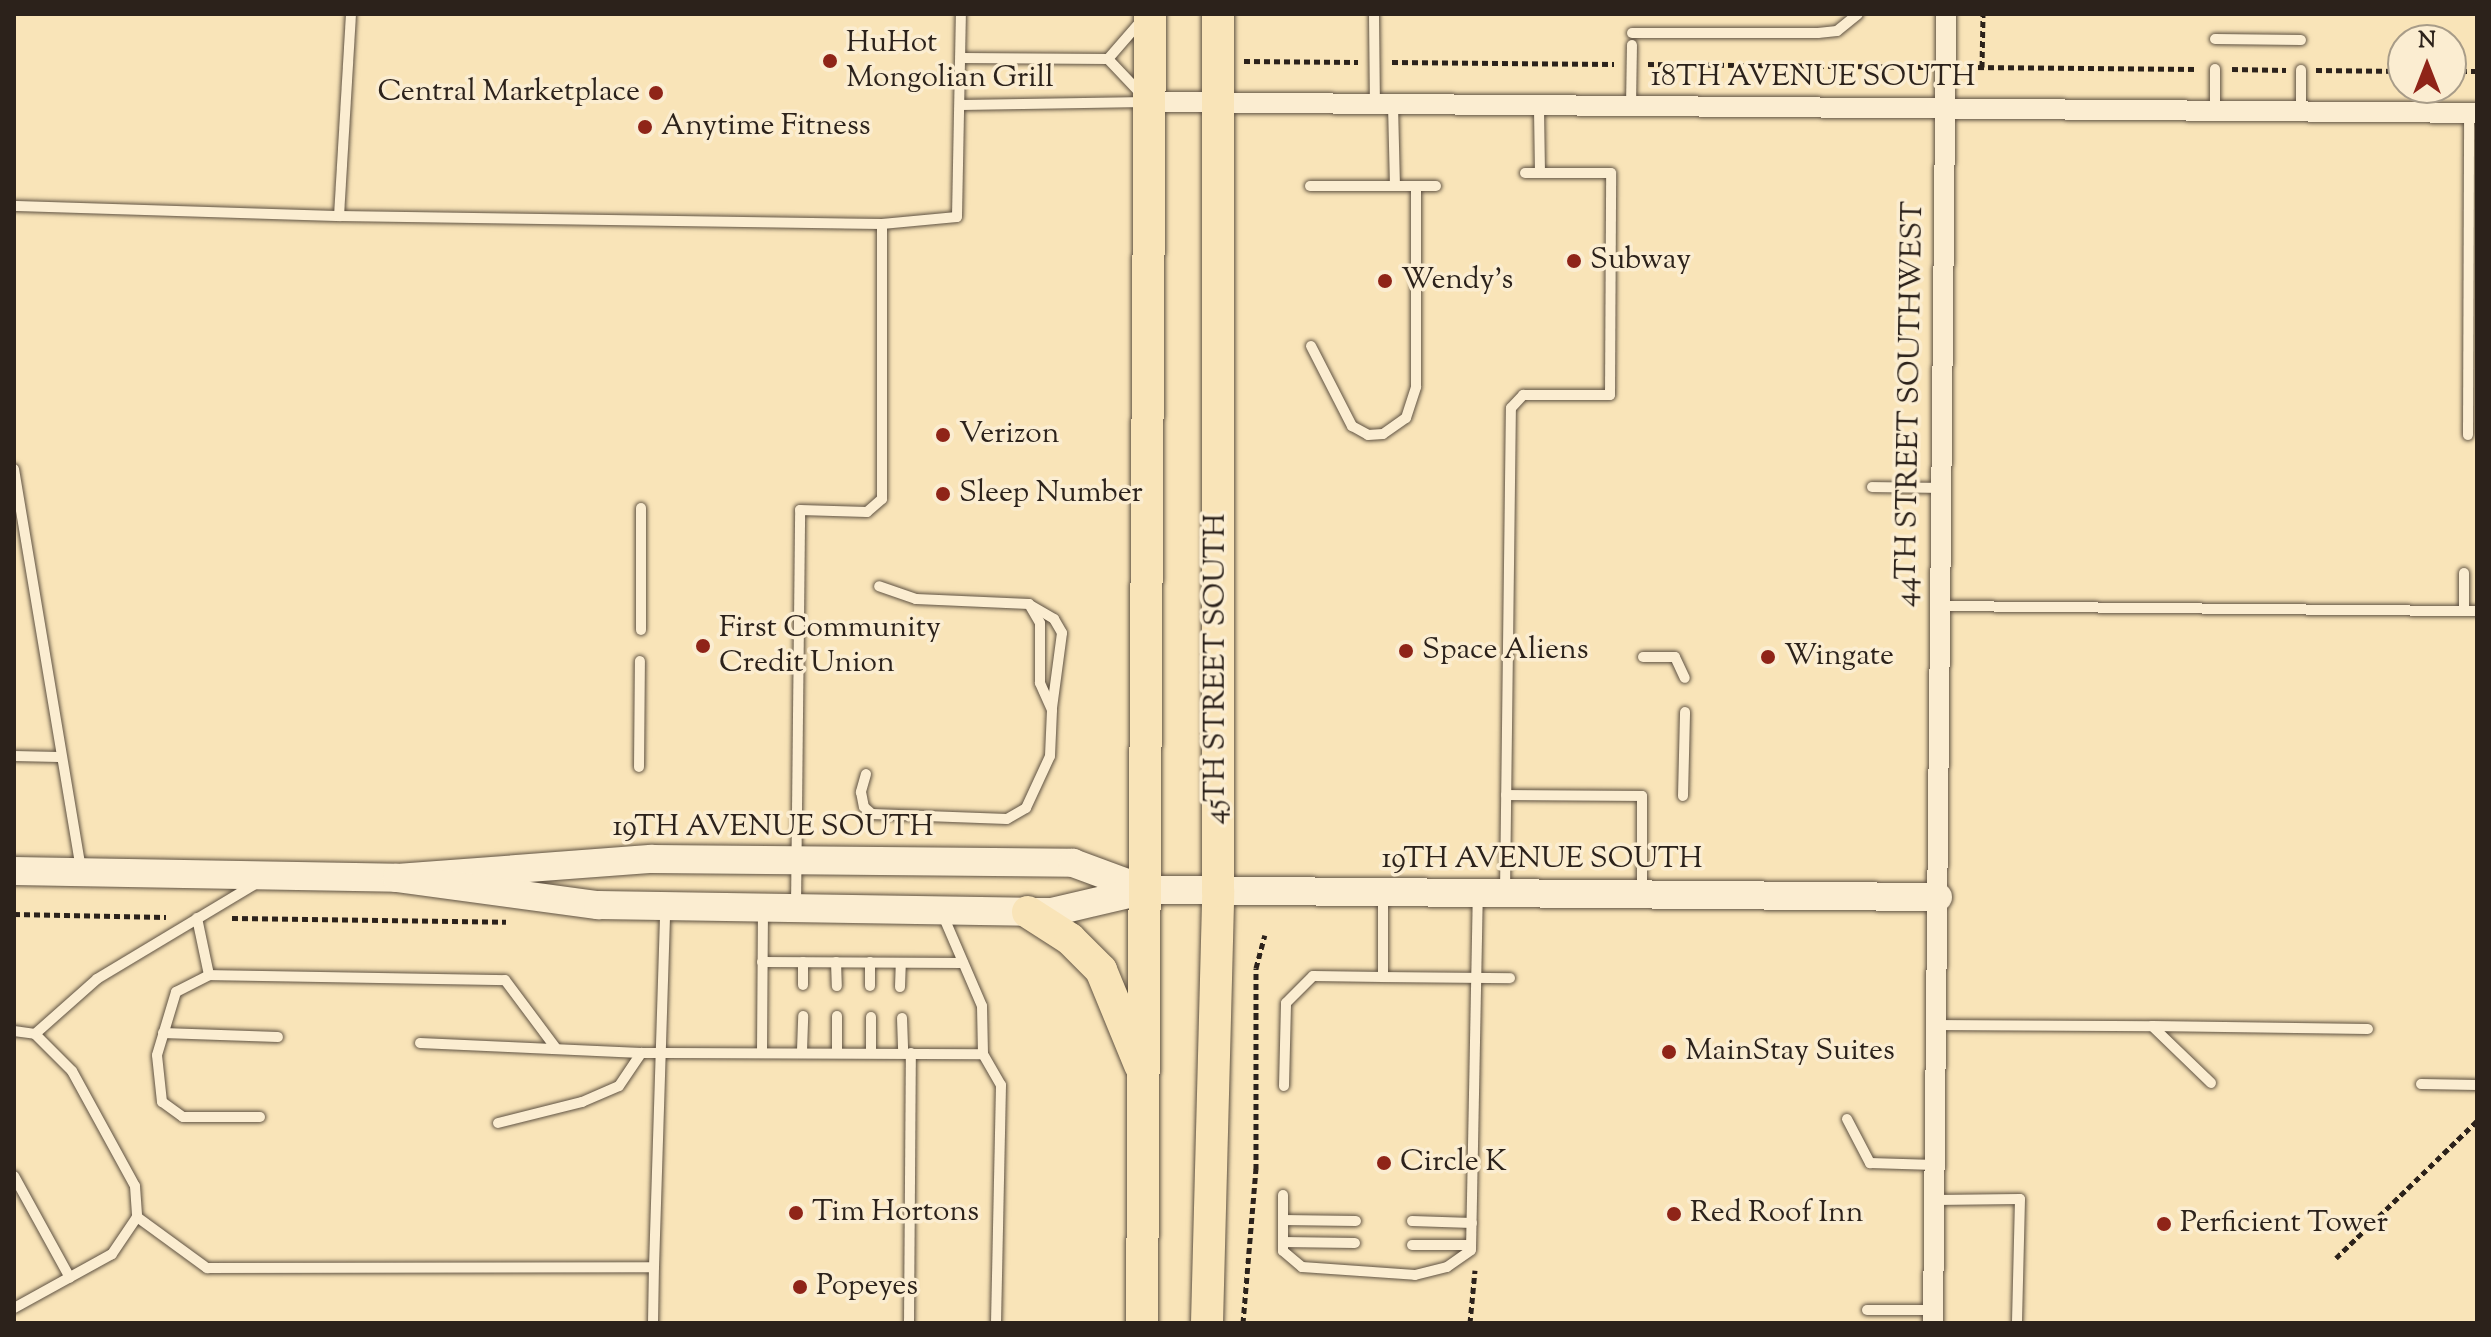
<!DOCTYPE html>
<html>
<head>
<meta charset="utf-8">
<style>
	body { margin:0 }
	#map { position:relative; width:2491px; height:1337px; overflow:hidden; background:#f9e4b8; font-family:"Sorts Mill Goudy",serif }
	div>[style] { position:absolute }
	.path>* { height:5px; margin-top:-2.5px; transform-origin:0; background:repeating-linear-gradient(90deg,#2c221b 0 6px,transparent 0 10px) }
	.roads { filter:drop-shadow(0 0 2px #5f5242) drop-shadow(0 0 2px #5f5242) }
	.lane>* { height:10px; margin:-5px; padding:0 5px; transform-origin:5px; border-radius:5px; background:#fbedd1 }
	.street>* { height:20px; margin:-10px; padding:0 10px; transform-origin:10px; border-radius:10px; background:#fbedd1 }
	.secondary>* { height:28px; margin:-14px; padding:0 14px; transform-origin:14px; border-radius:14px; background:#fbedd1 }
	.primary>* { height:32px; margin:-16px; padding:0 16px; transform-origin:16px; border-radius:16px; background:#f9e4b8 }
	.dots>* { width:22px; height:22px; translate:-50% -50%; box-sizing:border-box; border:4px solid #fbedd1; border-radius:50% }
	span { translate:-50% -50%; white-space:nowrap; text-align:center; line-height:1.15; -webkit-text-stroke:7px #fbedd1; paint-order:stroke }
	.poi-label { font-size:30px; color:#2c221b }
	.left { translate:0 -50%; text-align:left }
	.right { translate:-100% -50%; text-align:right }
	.street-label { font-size:30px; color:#2c221b }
	.frame { position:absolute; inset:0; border:16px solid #2c221b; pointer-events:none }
	.north { position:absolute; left:2387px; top:24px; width:80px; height:80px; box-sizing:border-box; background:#fbedd1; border:2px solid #a89c88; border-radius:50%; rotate:0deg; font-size:22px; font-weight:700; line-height:32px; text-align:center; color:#2c221b }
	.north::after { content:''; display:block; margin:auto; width:28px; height:36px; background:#8f2418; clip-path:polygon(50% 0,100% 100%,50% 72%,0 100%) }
</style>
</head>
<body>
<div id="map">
	<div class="path">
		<div style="left:1244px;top:61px;width:114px;rotate:0.5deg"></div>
		<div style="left:1392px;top:62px;width:222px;rotate:0.5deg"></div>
		<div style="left:1648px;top:64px;width:278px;rotate:0.6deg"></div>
		<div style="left:1968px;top:67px;width:230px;rotate:0.5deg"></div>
		<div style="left:1982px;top:67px;width:53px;rotate:-88.9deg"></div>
		<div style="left:2232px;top:69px;width:54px;rotate:1.1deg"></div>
		<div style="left:2316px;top:70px;width:87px;rotate:0.7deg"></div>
		<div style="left:2451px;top:71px;width:26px"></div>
		<div style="left:14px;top:914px;width:152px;rotate:1.1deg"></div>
		<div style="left:232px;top:918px;width:274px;rotate:0.8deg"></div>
		<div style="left:2336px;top:1258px;width:197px;rotate:-44.2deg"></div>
		<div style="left:1243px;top:1323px;width:155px;rotate:-85.2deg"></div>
		<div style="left:1256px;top:1169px;width:201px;rotate:-90deg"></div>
		<div style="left:1256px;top:968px;width:34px;rotate:-75deg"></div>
		<div style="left:1470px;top:1323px;width:53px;rotate:-84.6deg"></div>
	</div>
	<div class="roads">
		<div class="lane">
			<div style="left:1374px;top:14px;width:90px;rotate:89.4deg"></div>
			<div style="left:1632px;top:33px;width:186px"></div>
			<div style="left:1818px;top:33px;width:19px;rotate:-6deg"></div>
			<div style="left:1837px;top:31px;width:27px;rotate:-39deg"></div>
			<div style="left:2215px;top:39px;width:86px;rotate:0.7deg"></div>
			<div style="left:961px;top:58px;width:147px;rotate:0.4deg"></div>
			<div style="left:1108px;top:59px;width:51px;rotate:46.6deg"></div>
			<div style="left:1108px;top:59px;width:50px;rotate:-49deg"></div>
			<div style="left:2215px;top:69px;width:42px;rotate:90deg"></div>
			<div style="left:2301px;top:70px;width:42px;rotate:90deg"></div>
			<div style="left:961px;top:105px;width:185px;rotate:-0.9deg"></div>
			<div style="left:1393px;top:105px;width:81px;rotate:88.6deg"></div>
			<div style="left:1395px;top:186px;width:41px"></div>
			<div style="left:1631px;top:107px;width:62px;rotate:-89.1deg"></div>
			<div style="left:1525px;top:173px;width:15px"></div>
			<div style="left:1540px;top:173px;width:67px;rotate:-90.9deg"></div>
			<div style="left:1310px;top:186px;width:85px"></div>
			<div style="left:14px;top:206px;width:325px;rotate:1.8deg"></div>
			<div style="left:339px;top:216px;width:202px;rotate:-86.6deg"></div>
			<div style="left:339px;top:216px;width:543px;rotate:0.84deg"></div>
			<div style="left:882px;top:224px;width:75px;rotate:-5.3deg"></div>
			<div style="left:957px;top:217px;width:203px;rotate:-88.9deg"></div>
			<div style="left:1311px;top:346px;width:90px;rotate:62.9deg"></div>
			<div style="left:1352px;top:426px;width:18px;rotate:29deg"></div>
			<div style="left:1368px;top:435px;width:15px;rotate:-4deg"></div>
			<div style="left:1383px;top:434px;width:28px;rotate:-35deg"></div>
			<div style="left:1406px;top:418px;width:33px;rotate:-72deg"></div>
			<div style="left:1416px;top:387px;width:201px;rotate:-90deg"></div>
			<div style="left:2468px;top:435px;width:322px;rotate:-89.8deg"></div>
			<div style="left:14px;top:469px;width:406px;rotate:80.5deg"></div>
			<div style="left:1872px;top:487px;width:69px;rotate:0.8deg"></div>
			<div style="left:1030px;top:605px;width:28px;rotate:30deg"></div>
			<div style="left:1054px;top:619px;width:16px;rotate:60deg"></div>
			<div style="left:1062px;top:633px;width:76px;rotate:97.6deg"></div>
			<div style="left:1940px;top:606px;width:524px;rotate:0.55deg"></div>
			<div style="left:2464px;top:611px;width:38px;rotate:-90deg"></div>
			<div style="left:2464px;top:611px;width:13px"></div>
			<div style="left:641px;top:630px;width:122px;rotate:-90deg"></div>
			<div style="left:1643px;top:657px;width:32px"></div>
			<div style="left:1675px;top:657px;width:23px;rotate:65deg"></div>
			<div style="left:14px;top:756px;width:45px;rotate:1.3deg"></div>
			<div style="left:639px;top:767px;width:106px;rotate:-89.5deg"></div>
			<div style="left:866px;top:774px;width:19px;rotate:106deg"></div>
			<div style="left:861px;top:792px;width:15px;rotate:79deg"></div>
			<div style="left:864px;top:807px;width:11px;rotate:41deg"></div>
			<div style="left:872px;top:814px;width:135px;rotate:2.1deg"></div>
			<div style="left:1007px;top:819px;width:22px;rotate:-30deg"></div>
			<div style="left:1026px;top:808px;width:57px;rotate:-65.2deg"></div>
			<div style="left:1050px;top:756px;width:46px;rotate:-87.5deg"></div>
			<div style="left:1052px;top:710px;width:30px;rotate:-114deg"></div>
			<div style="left:1040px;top:683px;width:60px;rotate:-90deg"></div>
			<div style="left:1040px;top:623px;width:22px;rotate:-120deg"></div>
			<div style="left:1029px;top:604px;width:113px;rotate:-177.5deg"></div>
			<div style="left:916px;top:599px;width:39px;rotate:-161deg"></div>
			<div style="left:1506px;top:795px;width:136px;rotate:0.4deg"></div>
			<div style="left:1642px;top:796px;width:97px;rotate:90deg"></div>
			<div style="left:1683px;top:796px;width:84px;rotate:-88.6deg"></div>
			<div style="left:1505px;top:892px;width:484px;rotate:-89.3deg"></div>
			<div style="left:1511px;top:408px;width:18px;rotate:-47deg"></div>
			<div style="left:1523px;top:395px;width:87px"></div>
			<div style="left:1610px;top:395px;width:222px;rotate:-89.7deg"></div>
			<div style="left:1611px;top:173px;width:71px;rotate:180deg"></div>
			<div style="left:1383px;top:894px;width:83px;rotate:90deg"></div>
			<div style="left:1383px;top:977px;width:127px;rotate:0.5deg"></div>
			<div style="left:796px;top:907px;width:397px;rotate:-89.4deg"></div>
			<div style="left:800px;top:510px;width:67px;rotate:1.7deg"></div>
			<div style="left:867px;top:512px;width:20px;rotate:-41deg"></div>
			<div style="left:882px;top:499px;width:275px;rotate:-90deg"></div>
			<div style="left:197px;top:918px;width:58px;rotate:78.1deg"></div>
			<div style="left:762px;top:962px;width:201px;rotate:0.3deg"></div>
			<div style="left:803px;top:962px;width:23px;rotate:90deg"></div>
			<div style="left:836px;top:962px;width:24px;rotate:88deg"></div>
			<div style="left:870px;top:962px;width:24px;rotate:90deg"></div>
			<div style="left:900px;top:987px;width:24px;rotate:-88deg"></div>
			<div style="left:837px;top:1016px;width:36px;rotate:90deg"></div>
			<div style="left:871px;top:1017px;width:35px;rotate:90deg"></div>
			<div style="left:902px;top:1018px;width:35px;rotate:88deg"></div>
			<div style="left:1936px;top:1025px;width:216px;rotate:0.3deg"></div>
			<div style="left:2152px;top:1026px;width:82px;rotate:44deg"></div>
			<div style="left:2152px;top:1026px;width:216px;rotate:0.8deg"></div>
			<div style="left:14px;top:1031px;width:21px;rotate:8deg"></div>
			<div style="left:35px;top:1034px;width:52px;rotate:45deg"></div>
			<div style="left:72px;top:1071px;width:131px;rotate:61.3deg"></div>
			<div style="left:135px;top:1186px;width:31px;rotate:86deg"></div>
			<div style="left:137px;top:1217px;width:45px;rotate:124deg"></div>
			<div style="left:112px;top:1254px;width:112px;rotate:151.1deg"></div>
			<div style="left:163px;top:1033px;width:115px;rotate:2deg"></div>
			<div style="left:35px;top:1034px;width:83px;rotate:-41.6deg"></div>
			<div style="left:97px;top:979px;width:187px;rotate:-31deg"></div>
			<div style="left:420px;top:1043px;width:221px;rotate:2.6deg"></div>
			<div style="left:641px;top:1053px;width:342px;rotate:0.2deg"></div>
			<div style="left:983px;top:1054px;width:48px;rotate:-91.2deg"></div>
			<div style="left:982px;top:1006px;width:101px;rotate:-113.3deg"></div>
			<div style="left:762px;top:1051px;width:141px;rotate:-89.6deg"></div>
			<div style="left:802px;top:1051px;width:35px;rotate:-88deg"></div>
			<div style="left:983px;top:1054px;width:36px;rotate:60deg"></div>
			<div style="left:1001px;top:1085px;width:238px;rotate:91.2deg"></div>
			<div style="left:2421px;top:1084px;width:56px;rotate:1deg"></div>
			<div style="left:1284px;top:1086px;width:83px;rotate:-88.6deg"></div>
			<div style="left:1286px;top:1003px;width:38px;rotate:-45deg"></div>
			<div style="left:1313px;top:976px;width:70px;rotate:0.8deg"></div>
			<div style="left:260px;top:1117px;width:77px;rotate:180deg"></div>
			<div style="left:183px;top:1117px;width:26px;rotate:-144deg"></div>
			<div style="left:162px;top:1102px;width:47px;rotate:-96.1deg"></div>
			<div style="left:157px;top:1055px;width:66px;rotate:-73.2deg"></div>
			<div style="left:176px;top:992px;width:37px;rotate:-27deg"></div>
			<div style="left:209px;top:975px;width:296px;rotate:1deg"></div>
			<div style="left:505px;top:980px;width:84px;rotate:53.3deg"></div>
			<div style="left:1847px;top:1119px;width:50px;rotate:62.4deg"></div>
			<div style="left:1870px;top:1163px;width:65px;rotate:1.8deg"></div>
			<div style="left:498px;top:1123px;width:87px;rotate:-14deg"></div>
			<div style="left:582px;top:1102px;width:40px;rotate:-23.4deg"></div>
			<div style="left:619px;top:1086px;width:40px;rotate:-56deg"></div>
			<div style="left:14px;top:1176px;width:116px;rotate:61.2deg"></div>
			<div style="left:1283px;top:1195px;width:56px;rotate:90deg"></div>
			<div style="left:1283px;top:1251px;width:25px;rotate:40deg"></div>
			<div style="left:1302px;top:1267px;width:113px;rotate:4deg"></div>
			<div style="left:1415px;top:1275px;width:33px;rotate:-14deg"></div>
			<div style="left:1447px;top:1267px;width:29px;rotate:-35deg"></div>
			<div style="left:1471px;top:1250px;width:355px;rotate:-88.9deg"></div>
			<div style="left:1935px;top:1200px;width:85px;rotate:-0.7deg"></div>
			<div style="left:2020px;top:1199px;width:124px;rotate:91.4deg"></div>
			<div style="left:137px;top:1217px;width:87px;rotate:36.1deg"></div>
			<div style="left:207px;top:1268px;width:447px;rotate:-0.1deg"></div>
			<div style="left:654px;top:1267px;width:359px;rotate:-88.2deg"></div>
			<div style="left:1283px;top:1220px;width:73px;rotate:0.8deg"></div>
			<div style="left:1412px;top:1221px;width:60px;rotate:1.9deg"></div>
			<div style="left:1283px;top:1242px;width:72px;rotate:0.8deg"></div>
			<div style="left:1412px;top:1245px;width:59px"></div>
			<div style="left:1867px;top:1310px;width:66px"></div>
			<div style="left:653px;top:1323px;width:56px;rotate:-89deg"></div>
			<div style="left:909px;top:1323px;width:270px;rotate:-89.6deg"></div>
		</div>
		<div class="street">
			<div style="left:1149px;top:102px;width:1328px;rotate:0.47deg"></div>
			<div style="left:1933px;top:1323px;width:1309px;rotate:-89.43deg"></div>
		</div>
		<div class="secondary">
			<div style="left:14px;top:871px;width:383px;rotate:1deg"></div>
			<div style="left:397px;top:878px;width:256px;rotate:-4.3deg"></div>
			<div style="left:652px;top:859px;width:421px;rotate:0.5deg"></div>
			<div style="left:1073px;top:863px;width:78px;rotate:20.3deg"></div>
			<div style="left:397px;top:878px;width:203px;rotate:7.7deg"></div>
			<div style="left:598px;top:905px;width:430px;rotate:0.9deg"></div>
			<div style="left:1028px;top:912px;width:24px"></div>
			<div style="left:1052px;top:912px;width:97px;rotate:-13.2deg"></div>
			<div style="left:1146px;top:890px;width:792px;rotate:0.51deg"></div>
		</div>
		<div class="primary">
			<div style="left:1028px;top:912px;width:50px;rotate:32.7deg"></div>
			<div style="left:1070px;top:939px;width:44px;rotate:45deg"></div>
			<div style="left:1101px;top:970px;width:103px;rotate:67.7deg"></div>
			<div style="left:1142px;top:1323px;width:1309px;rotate:-89.65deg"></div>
			<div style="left:1207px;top:1323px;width:432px;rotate:-88.5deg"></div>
			<div style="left:1218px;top:891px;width:877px;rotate:-90deg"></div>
		</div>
	</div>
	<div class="dots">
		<div style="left:830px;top:61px;background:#8f2418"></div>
		<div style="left:656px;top:93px;background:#8f2418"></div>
		<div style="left:645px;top:127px;background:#8f2418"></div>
		<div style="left:1574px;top:261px;background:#8f2418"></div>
		<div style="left:1385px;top:281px;background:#8f2418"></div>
		<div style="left:943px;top:435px;background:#8f2418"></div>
		<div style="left:943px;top:494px;background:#8f2418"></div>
		<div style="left:703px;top:646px;background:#8f2418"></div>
		<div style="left:1406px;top:651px;background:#8f2418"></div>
		<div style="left:1768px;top:657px;background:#8f2418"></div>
		<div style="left:1669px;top:1052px;background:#8f2418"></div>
		<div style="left:1384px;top:1163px;background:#8f2418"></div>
		<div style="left:796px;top:1213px;background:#8f2418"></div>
		<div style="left:1674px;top:1214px;background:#8f2418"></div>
		<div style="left:2164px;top:1224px;background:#8f2418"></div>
		<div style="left:800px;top:1287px;background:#8f2418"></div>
	</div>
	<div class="poi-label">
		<span class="left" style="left:846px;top:61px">HuHot<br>Mongolian Grill</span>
		<span class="right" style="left:640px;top:93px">Central Marketplace</span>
		<span class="left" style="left:661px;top:127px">Anytime Fitness</span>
		<span class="left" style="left:1590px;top:261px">Subway</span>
		<span class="left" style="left:1401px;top:281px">Wendy's</span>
		<span class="left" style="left:959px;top:435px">Verizon</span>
		<span class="left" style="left:959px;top:494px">Sleep Number</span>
		<span class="left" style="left:719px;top:646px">First Community<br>Credit Union</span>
		<span class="left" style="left:1422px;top:651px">Space Aliens</span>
		<span class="left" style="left:1784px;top:657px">Wingate</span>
		<span class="left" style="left:1685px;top:1052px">MainStay Suites</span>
		<span class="left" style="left:1400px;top:1163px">Circle K</span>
		<span class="left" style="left:812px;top:1213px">Tim Hortons</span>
		<span class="left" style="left:1690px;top:1214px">Red Roof Inn</span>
		<span class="left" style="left:2180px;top:1224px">Perficient Tower</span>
		<span class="left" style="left:816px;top:1287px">Popeyes</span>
	</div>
	<div class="street-label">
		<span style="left:1813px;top:78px">18TH AVENUE SOUTH</span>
		<span style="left:1911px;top:404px;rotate:-89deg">44TH STREET SOUTHWEST</span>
		<span style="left:1217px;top:669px;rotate:-90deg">45TH STREET SOUTH</span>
		<span style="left:773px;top:828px">19TH AVENUE SOUTH</span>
		<span style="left:1542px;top:860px">19TH AVENUE SOUTH</span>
	</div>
	<div class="frame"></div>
	<div class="north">N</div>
</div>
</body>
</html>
